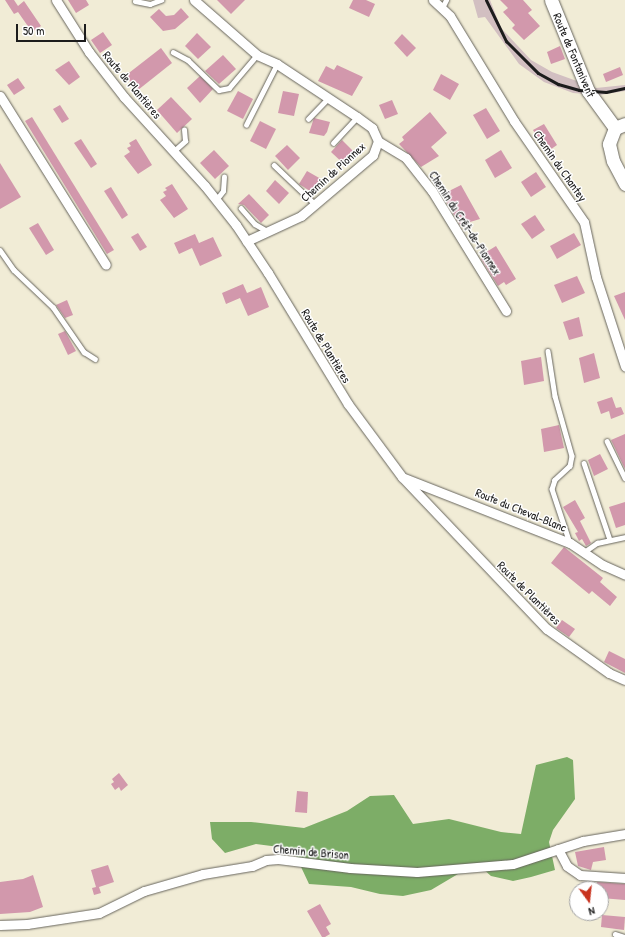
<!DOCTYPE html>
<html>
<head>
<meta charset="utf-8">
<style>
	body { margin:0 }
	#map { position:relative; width:625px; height:937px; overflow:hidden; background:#f1ecd6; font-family:"Patrick Hand",sans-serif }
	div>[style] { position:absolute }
	.industrial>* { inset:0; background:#d2bfc1 }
	.forest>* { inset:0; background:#7dad67 }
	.building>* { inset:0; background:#d298ac }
	.roads { filter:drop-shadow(0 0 1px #67655d) drop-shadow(0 0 1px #67655d) }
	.lane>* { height:4.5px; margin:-2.25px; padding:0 2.25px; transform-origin:2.25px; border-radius:2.25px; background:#fff }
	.street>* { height:9px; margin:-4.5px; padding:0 4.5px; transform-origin:4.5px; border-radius:4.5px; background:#fff }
	.secondary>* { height:13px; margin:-6.5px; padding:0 6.5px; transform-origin:6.5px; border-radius:6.5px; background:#fff }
	.rail>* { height:3px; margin:-1.5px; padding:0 1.5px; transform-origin:1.5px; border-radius:1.5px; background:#1c1c1c }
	span { translate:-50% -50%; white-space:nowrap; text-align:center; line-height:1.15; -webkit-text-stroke:3px #fff; paint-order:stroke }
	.street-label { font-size:12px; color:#1c1c1c }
	.north { position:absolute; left:569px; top:881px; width:40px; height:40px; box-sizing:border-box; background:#fff; border:1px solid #a4a4a4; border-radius:50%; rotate:165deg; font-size:11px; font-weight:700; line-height:16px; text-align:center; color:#1c1c1c }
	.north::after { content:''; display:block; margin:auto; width:14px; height:18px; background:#c8321e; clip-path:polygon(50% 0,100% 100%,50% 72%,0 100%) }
	.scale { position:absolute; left:16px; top:24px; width:70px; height:18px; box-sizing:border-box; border:2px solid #1c1c1c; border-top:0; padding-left:5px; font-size:12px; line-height:14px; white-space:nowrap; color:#1c1c1c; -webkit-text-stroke:3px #fff; paint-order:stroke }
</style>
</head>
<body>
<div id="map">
	<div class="industrial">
		<div style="clip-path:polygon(473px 0,490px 0,501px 28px,531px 60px,552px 72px,596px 88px,625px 85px,625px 91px,600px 95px,573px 93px,544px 82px,519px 64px,485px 17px,478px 18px)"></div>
	</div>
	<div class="forest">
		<div style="clip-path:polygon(567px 757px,573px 760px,575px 799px,553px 830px,549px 842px,555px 870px,531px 877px,513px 881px,491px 876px,483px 869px,458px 874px,431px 890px,403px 896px,380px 894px,351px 887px,309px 884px,295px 854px,279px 847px,256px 844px,225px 853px,212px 839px,210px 822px,251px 822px,304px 828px,347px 811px,370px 796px,394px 795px,413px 824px,449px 819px,501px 832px,521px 834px,536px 765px)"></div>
	</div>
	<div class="building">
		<div style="clip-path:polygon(5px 0,14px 0,18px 6px,24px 1px,41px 26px,32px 32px,18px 12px,14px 14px)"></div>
		<div style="clip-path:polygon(68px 0,86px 0,89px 5px,76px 13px)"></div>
		<div style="clip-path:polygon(217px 0,245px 0,231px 14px)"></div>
		<div style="clip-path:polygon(353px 0,366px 0,375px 4px,369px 17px,349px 8px)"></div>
		<div style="clip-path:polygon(500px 0,523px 0,532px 10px,528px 13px,540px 26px,524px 40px,512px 28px,515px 25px,503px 12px,508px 8px)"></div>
		<div style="clip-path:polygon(181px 8px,189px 17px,175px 29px,163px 31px,150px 17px,159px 9px,166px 16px,174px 15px)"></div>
		<div style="clip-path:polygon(103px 32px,112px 45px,100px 53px,91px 40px)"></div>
		<div style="clip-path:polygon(197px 33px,211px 47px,198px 59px,185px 46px)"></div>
		<div style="clip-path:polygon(402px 34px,416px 48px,407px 57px,394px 43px)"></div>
		<div style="clip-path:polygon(560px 46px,565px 59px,551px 64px,547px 52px)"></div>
		<div style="clip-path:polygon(161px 48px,172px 63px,138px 90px,125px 76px)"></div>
		<div style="clip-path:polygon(223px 55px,236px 69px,219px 84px,205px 71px)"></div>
		<div style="clip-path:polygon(69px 61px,80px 77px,69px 85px,55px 70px)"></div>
		<div style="clip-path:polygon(337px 65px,363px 77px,352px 96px,318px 81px,326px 66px,334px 70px)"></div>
		<div style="clip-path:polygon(620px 67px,623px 75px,606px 82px,603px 74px)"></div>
		<div style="clip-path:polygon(441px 74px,459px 84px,450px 100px,433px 90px)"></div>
		<div style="clip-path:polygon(200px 76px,213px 89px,200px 103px,187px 88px)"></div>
		<div style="clip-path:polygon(18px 78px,25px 88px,14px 95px,7px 85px)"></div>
		<div style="clip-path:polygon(238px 91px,253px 99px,243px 119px,227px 111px)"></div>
		<div style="clip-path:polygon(283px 91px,299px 94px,294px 116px,278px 113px)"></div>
		<div style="clip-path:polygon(171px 97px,192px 119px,177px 133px,157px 110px)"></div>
		<div style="clip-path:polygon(392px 100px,398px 114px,385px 119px,379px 105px)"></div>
		<div style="clip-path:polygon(60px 105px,69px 119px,62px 123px,53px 109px)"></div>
		<div style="clip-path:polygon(486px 108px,500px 131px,487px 139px,473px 115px)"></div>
		<div style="clip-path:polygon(430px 112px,447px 133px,431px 147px,439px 156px,421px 167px,399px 144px,404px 140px,402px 137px)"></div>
		<div style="clip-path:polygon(32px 117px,114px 250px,107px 254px,25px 121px)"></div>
		<div style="clip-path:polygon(314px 118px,330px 122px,327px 132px,324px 136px,309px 133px)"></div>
		<div style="clip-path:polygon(260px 121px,276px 129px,266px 149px,250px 141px)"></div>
		<div style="clip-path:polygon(544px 124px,557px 145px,547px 152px,533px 130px)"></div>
		<div style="clip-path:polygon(81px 139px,97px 164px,91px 168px,74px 143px)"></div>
		<div style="clip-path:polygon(136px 139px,152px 165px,138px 174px,124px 156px,130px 152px,127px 148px,131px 146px,129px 143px)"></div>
		<div style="clip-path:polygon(342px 140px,356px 154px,345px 165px,331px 152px)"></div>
		<div style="clip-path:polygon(287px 145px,300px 158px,288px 170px,275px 156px)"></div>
		<div style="clip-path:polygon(214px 150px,229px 166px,215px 179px,200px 163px)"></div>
		<div style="clip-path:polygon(501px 150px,512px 168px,495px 178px,485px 160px)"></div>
		<div style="clip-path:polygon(0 163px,21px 197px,0 209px)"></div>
		<div style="clip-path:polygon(307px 171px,321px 179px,313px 193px,299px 184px)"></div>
		<div style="clip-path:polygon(536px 172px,546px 187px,531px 197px,521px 182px)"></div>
		<div style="clip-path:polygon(275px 180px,289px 193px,279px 204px,266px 191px)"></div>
		<div style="clip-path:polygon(172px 184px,188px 209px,174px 218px,160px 200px,166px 196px,163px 192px,167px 190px,165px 188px)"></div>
		<div style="clip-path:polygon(461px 185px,480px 219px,460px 225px,444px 198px,449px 196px,447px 192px)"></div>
		<div style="clip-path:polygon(111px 187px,128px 215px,122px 219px,104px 191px)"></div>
		<div style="clip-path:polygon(249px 194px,269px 215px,261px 223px,244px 205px,238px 204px)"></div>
		<div style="clip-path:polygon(535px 215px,545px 230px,532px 239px,521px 224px)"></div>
		<div style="clip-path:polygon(38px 223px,54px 250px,46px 255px,29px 228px)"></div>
		<div style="clip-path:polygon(138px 233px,147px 247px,140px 251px,131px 237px)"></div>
		<div style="clip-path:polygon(574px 233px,581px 245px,557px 259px,550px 246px)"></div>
		<div style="clip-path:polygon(195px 234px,199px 243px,213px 237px,222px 256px,200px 266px,192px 248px,179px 254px,174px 243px)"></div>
		<div style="clip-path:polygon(496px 246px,516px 279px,506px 285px,504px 282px,498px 286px,481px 259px,484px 257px,483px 254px)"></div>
		<div style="clip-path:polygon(577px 276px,585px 293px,562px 303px,554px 285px)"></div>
		<div style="clip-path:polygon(243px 284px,247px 293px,261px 287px,269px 307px,248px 316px,240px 298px,226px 304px,222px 293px)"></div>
		<div style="clip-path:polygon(625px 292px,625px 320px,614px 296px)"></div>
		<div style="clip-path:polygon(67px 300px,73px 315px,65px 318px,56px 305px)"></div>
		<div style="clip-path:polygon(579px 317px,583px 336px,569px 340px,563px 322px)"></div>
		<div style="clip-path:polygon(65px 331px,76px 351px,68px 355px,58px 334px)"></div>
		<div style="clip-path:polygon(594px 353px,600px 378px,584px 383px,579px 358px)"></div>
		<div style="clip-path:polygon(541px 357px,544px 381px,524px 385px,521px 361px)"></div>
		<div style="clip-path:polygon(612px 397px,616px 408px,621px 407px,624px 414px,611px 419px,609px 411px,601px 414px,597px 402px)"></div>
		<div style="clip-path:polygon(559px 425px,564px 448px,544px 452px,541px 429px)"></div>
		<div style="clip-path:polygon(625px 434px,625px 469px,611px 440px)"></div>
		<div style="clip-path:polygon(600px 454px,608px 469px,594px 476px,588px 460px)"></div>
		<div style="clip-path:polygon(575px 500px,585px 518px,580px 521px,591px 543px,586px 546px,582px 539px,579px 541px,575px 533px,578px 532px,563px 507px)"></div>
		<div style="clip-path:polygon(625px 502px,625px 525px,616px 528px,609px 507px)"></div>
		<div style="clip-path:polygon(564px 547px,603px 578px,600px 582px,617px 597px,610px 606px,592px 591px,589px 594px,551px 563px)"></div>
		<div style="clip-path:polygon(562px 620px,575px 629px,569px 637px,556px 628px)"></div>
		<div style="clip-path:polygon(609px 651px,625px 659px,625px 673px,604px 662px)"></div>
		<div style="clip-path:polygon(119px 773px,128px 785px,121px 791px,119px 787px,115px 790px,111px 784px,114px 782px,112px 779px)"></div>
		<div style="clip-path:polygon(297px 791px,308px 792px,307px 813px,295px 812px)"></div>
		<div style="clip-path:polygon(604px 847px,606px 860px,593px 862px,591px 870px,578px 866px,575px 852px)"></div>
		<div style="clip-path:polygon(108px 865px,114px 882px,99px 887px,101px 893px,94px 895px,92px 888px,96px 887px,91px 870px)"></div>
		<div style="clip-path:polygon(33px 875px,43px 907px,30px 912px,0 914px,0 882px,23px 879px)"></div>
		<div style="clip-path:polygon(597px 882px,625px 884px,625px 900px,601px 898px,601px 889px,597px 889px)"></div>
		<div style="clip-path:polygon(320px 904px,331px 924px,326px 927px,330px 934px,325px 937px,322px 937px,307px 911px)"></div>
		<div style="clip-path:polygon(602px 915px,625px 917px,624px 930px,601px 927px)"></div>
	</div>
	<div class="roads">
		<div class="lane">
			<div style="left:135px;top:1px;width:15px;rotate:11deg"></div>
			<div style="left:150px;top:4px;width:12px;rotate:-20deg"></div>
			<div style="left:442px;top:8px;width:9px;rotate:-63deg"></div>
			<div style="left:173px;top:52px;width:17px;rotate:28deg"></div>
			<div style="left:188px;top:60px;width:43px;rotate:44.1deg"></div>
			<div style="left:219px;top:90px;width:10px;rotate:-11deg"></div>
			<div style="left:229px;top:88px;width:43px;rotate:-49.7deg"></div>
			<div style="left:308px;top:119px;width:28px;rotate:-46deg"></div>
			<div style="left:246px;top:125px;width:68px;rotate:-63.1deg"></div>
			<div style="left:333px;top:143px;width:35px;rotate:-47deg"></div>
			<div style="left:174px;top:151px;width:15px;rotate:-42deg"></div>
			<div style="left:185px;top:141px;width:11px;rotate:-95deg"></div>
			<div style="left:274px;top:165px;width:58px;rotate:43.6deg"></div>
			<div style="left:216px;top:200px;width:11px;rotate:-52deg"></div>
			<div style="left:223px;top:191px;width:14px;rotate:-86deg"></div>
			<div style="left:241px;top:208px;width:21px;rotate:49deg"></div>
			<div style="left:255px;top:224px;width:14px;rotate:30deg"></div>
			<div style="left:0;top:250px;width:24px;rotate:55deg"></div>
			<div style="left:14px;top:270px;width:54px;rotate:43.5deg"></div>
			<div style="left:53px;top:307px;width:55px;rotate:55.4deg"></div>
			<div style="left:84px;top:352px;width:13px;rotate:32deg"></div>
			<div style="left:548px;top:351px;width:46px;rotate:81.2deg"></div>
			<div style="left:555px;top:396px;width:62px;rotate:74.2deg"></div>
			<div style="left:572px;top:456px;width:10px;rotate:101deg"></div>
			<div style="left:570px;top:466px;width:21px;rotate:137deg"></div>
			<div style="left:555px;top:480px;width:9px;rotate:108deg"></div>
			<div style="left:552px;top:489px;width:57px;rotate:71.6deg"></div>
			<div style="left:607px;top:441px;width:41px;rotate:64.1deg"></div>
			<div style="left:584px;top:463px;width:81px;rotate:71.3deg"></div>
			<div style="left:584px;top:552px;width:16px;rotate:-35deg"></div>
			<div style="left:597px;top:543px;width:29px;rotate:-12deg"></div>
			<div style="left:615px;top:934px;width:10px;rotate:17deg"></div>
		</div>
		<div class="street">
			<div style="left:56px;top:0;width:62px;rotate:57.6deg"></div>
			<div style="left:89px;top:52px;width:57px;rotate:52.1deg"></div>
			<div style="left:124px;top:97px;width:120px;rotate:47.7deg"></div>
			<div style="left:205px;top:186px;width:50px;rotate:51.5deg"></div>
			<div style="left:236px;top:225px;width:58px;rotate:56.3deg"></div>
			<div style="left:268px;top:273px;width:153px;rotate:58.6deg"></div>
			<div style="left:348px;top:404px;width:91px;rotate:53.5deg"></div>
			<div style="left:402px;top:477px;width:210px;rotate:46.4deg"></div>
			<div style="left:547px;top:629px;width:76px;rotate:35.4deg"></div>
			<div style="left:609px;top:673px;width:17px;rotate:24deg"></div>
			<div style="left:194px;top:0;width:84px;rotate:41.1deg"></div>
			<div style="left:257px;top:55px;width:22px;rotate:24deg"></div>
			<div style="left:277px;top:64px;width:96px;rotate:33.5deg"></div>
			<div style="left:357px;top:117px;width:19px;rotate:36deg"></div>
			<div style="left:372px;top:128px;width:14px;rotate:65deg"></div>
			<div style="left:378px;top:141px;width:15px;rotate:110deg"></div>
			<div style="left:373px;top:155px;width:94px;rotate:139.7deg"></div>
			<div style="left:301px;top:216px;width:60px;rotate:155.2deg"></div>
			<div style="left:433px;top:0;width:23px;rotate:43deg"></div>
			<div style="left:450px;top:16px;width:123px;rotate:58.6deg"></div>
			<div style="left:514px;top:121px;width:123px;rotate:55.3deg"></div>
			<div style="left:584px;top:222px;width:56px;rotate:77.7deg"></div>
			<div style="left:596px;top:277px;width:94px;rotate:72deg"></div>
			<div style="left:0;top:96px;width:199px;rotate:57.9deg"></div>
			<div style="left:378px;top:141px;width:33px;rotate:31deg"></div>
			<div style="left:406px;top:158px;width:42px;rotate:51.8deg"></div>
			<div style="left:432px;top:191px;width:141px;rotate:58.3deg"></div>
			<div style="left:404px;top:478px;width:178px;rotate:21.4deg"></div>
			<div style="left:570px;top:543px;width:40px;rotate:34deg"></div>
			<div style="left:603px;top:565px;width:24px;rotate:24deg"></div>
			<div style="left:558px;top:849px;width:19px;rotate:62deg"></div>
			<div style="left:567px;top:866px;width:16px;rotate:35deg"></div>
			<div style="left:580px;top:875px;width:45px;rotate:3.8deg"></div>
			<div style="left:0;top:925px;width:27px;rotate:-2deg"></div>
			<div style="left:27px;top:924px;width:73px;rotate:-8.7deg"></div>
			<div style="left:99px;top:913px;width:50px;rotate:-26.1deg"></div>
			<div style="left:144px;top:891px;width:61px;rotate:-16.1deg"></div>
			<div style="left:203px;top:874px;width:50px;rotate:-9.3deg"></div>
			<div style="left:252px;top:866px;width:15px;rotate:-23deg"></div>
			<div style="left:266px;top:860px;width:12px;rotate:-5deg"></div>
			<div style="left:278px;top:859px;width:73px;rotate:7.1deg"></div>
			<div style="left:350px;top:868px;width:67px;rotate:3.4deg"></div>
			<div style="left:417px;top:872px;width:96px;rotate:-4.8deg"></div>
			<div style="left:513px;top:864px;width:74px;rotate:-18.2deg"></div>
			<div style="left:583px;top:841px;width:43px;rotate:-9.5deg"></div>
		</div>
		<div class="secondary">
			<div style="left:551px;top:0;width:98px;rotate:67.9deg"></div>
			<div style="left:588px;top:91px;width:46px;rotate:53.9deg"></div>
			<div style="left:625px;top:124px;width:11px;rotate:158deg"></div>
			<div style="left:615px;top:128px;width:17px;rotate:111deg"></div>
			<div style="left:609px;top:144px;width:17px;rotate:77deg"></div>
			<div style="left:613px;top:161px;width:26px;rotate:62deg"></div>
		</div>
	</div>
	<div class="rail">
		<div style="left:486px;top:0;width:46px;rotate:64deg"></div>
		<div style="left:506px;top:41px;width:45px;rotate:45deg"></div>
		<div style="left:538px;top:73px;width:23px;rotate:29deg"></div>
		<div style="left:558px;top:84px;width:22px;rotate:16deg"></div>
		<div style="left:579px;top:90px;width:27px;rotate:4deg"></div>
		<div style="left:606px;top:92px;width:19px;rotate:-12deg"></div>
	</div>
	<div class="street-label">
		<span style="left:574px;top:55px;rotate:67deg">Route de Fontanivent</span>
		<span style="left:132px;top:85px;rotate:50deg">Route de Plantières</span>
		<span style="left:560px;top:166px;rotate:55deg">Chemin du Chantey</span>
		<span style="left:333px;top:172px;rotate:-42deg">Chemin de Pionnex</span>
		<span style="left:465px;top:223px;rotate:57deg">Chemin du Crêt-de-Pionnex</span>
		<span style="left:326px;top:346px;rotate:59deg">Route de Plantières</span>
		<span style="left:521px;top:510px;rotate:22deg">Route du Cheval-Blanc</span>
		<span style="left:529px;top:593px;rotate:45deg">Route de Plantières</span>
		<span style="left:311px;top:852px;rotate:5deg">Chemin de Brison</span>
	</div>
	<div class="north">N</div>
	<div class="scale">50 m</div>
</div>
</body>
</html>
